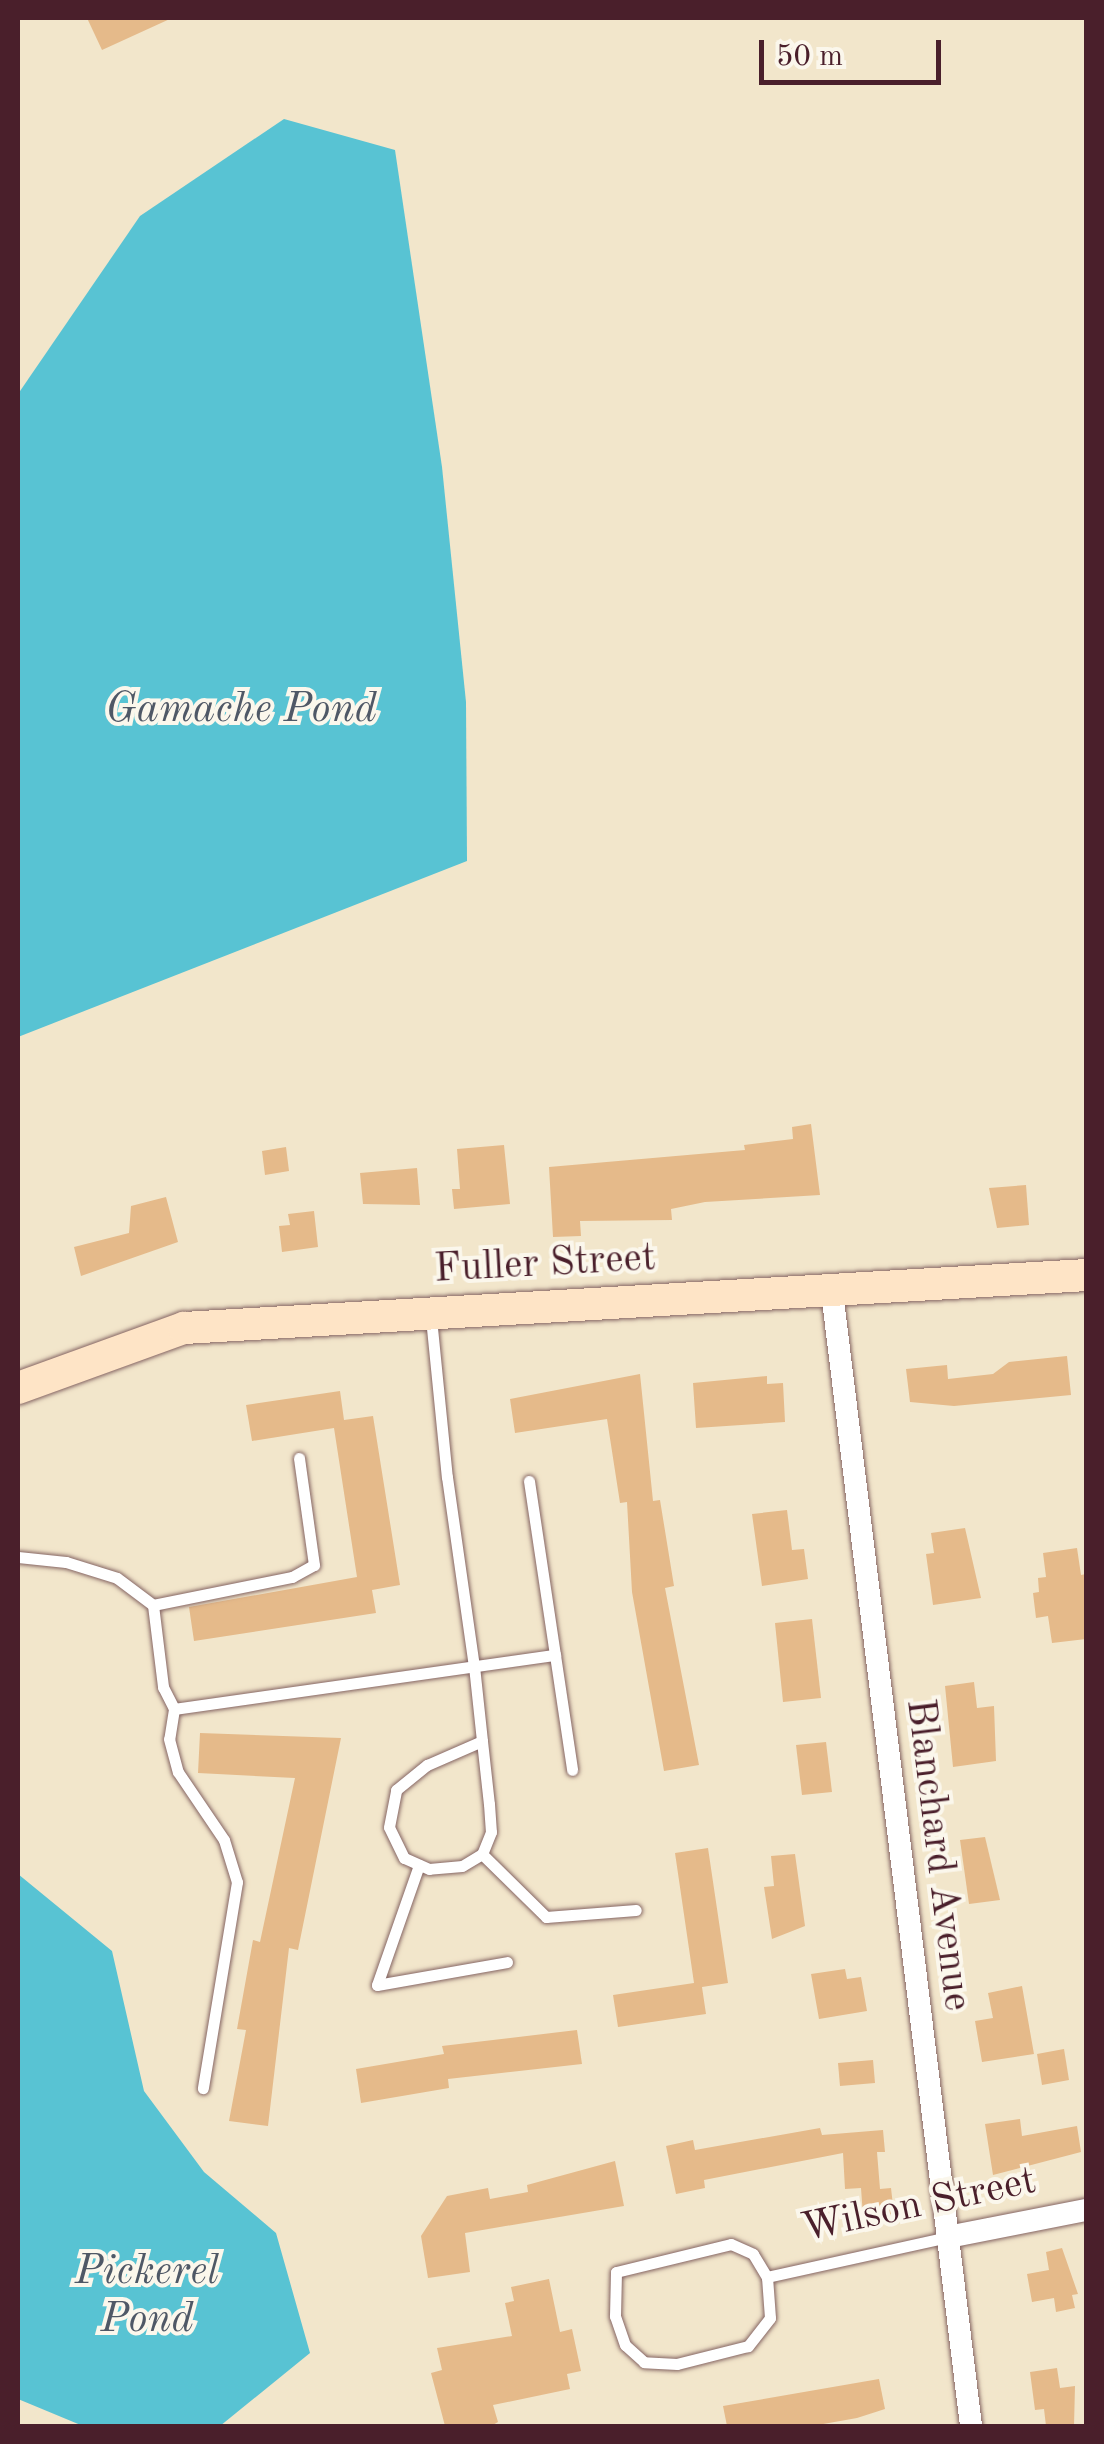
<!DOCTYPE html>
<html>
<head>
<meta charset="utf-8">
<style>
	body { margin:0 }
	#map { position:relative; width:1104px; height:2444px; overflow:hidden; background:#f2e6cb; font-family:"Old Standard TT",serif }
	div>[style] { position:absolute }
	.water>* { inset:0; background:#58c3d3 }
	.building>* { inset:0; background:#e5ba8a }
	.roads { filter:drop-shadow(0 0 2px #856563) drop-shadow(0 0 2px #856563) }
	.lane>* { height:11px; margin:-5.5px; padding:0 5.5px; transform-origin:5.5px; border-radius:5.5px; background:#fff }
	.street>* { height:22px; margin:-11px; padding:0 11px; transform-origin:11px; border-radius:11px; background:#fff }
	.secondary>* { height:32px; margin:-16px; padding:0 16px; transform-origin:16px; border-radius:16px; background:#fee4c6 }
	span { translate:-50% -50%; white-space:nowrap; text-align:center; line-height:1.15; -webkit-text-stroke:8px #fbf7ec; paint-order:stroke }
	.street-label { font-size:40px; color:#4a1f2b }
	.water-label { font-size:42px; color:#4f5866; font-style:italic }
	.frame { position:absolute; inset:0; border:20px solid #4a1f2b; pointer-events:none }
	.scale { position:absolute; left:759px; top:40px; width:182px; height:45px; box-sizing:border-box; border:5px solid #4a1f2b; border-top:0; padding-left:12px; font-size:30px; line-height:35px; white-space:nowrap; color:#4a1f2b; -webkit-text-stroke:8px #fbf7ec; paint-order:stroke }
</style>
</head>
<body>
<div id="map">
	<div class="water">
		<div style="clip-path:polygon(284px 119px,395px 150px,442px 467px,466px 702px,467px 861px,18px 1037px,18px 394px,140px 216px)"></div>
		<div style="clip-path:polygon(18px 1874px,112px 1951px,144px 2091px,204px 2172px,276px 2233px,310px 2353px,220px 2426px,83px 2426px,18px 2399px)"></div>
	</div>
	<div class="building">
		<div style="clip-path:polygon(87px 18px,172px 18px,102px 50px)"></div>
		<div style="clip-path:polygon(811px 1124px,820px 1195px,705px 1202px,671px 1209px,672px 1220px,580px 1221px,581px 1236px,553px 1237px,549px 1167px,745px 1150px,744px 1145px,793px 1139px,792px 1127px)"></div>
		<div style="clip-path:polygon(504px 1145px,510px 1204px,454px 1209px,452px 1189px,460px 1189px,457px 1149px)"></div>
		<div style="clip-path:polygon(286px 1147px,289px 1171px,265px 1175px,262px 1151px)"></div>
		<div style="clip-path:polygon(417px 1168px,420px 1205px,363px 1204px,360px 1173px)"></div>
		<div style="clip-path:polygon(1026px 1185px,1029px 1225px,997px 1228px,989px 1188px)"></div>
		<div style="clip-path:polygon(166px 1197px,178px 1242px,81px 1276px,74px 1247px,129px 1233px,131px 1206px)"></div>
		<div style="clip-path:polygon(314px 1211px,318px 1247px,282px 1252px,279px 1226px,290px 1225px,288px 1214px)"></div>
		<div style="clip-path:polygon(1067px 1356px,1071px 1395px,954px 1406px,910px 1402px,906px 1369px,947px 1365px,948px 1379px,993px 1374px,1009px 1362px)"></div>
		<div style="clip-path:polygon(640px 1374px,653px 1501px,660px 1500px,674px 1586px,665px 1588px,699px 1765px,664px 1771px,632px 1592px,627px 1502px,620px 1503px,607px 1419px,515px 1433px,510px 1399px)"></div>
		<div style="clip-path:polygon(767px 1376px,767px 1384px,783px 1383px,785px 1422px,696px 1428px,693px 1383px)"></div>
		<div style="clip-path:polygon(340px 1391px,344px 1420px,373px 1416px,400px 1585px,372px 1590px,376px 1613px,194px 1641px,189px 1607px,357px 1577px,334px 1428px,252px 1441px,246px 1405px)"></div>
		<div style="clip-path:polygon(787px 1510px,792px 1550px,804px 1549px,808px 1579px,762px 1586px,752px 1514px)"></div>
		<div style="clip-path:polygon(965px 1528px,981px 1598px,933px 1605px,926px 1554px,934px 1553px,931px 1533px)"></div>
		<div style="clip-path:polygon(1077px 1548px,1081px 1575px,1086px 1574px,1086px 1639px,1052px 1643px,1048px 1616px,1036px 1618px,1033px 1593px,1039px 1592px,1038px 1578px,1046px 1577px,1043px 1553px)"></div>
		<div style="clip-path:polygon(812px 1619px,821px 1698px,783px 1702px,775px 1623px)"></div>
		<div style="clip-path:polygon(974px 1682px,977px 1708px,994px 1706px,996px 1761px,953px 1767px,945px 1686px)"></div>
		<div style="clip-path:polygon(200px 1733px,341px 1738px,298px 1950px,289px 1948px,268px 2126px,229px 2121px,246px 2030px,237px 2029px,253px 1940px,260px 1942px,295px 1778px,198px 1773px)"></div>
		<div style="clip-path:polygon(826px 1742px,832px 1792px,802px 1795px,796px 1745px)"></div>
		<div style="clip-path:polygon(985px 1837px,1000px 1900px,969px 1904px,960px 1840px)"></div>
		<div style="clip-path:polygon(708px 1848px,728px 1983px,702px 1987px,706px 2014px,618px 2027px,613px 1995px,694px 1983px,675px 1853px)"></div>
		<div style="clip-path:polygon(795px 1854px,805px 1926px,772px 1939px,764px 1887px,774px 1886px,771px 1856px)"></div>
		<div style="clip-path:polygon(845px 1969px,847px 1979px,861px 1977px,867px 2011px,819px 2019px,811px 1974px)"></div>
		<div style="clip-path:polygon(1022px 1986px,1034px 2054px,982px 2062px,975px 2021px,993px 2018px,988px 1993px)"></div>
		<div style="clip-path:polygon(577px 2030px,582px 2064px,448px 2079px,449px 2088px,361px 2103px,356px 2069px,444px 2054px,442px 2046px)"></div>
		<div style="clip-path:polygon(1064px 2049px,1069px 2080px,1042px 2085px,1037px 2054px)"></div>
		<div style="clip-path:polygon(873px 2060px,875px 2083px,840px 2086px,838px 2063px)"></div>
		<div style="clip-path:polygon(1020px 2119px,1022px 2136px,1077px 2126px,1081px 2152px,993px 2175px,985px 2124px)"></div>
		<div style="clip-path:polygon(820px 2128px,822px 2135px,883px 2130px,885px 2152px,877px 2152px,880px 2189px,891px 2188px,894px 2214px,863px 2216px,861px 2188px,845px 2189px,843px 2153px,704px 2180px,705px 2188px,676px 2194px,666px 2146px,693px 2140px,695px 2150px)"></div>
		<div style="clip-path:polygon(615px 2161px,624px 2206px,465px 2233px,470px 2272px,428px 2278px,421px 2236px,447px 2196px,488px 2188px,490px 2199px,528px 2192px,527px 2185px)"></div>
		<div style="clip-path:polygon(1062px 2248px,1078px 2294px,1072px 2295px,1075px 2308px,1056px 2312px,1054px 2298px,1032px 2302px,1027px 2274px,1049px 2270px,1046px 2252px)"></div>
		<div style="clip-path:polygon(549px 2279px,560px 2332px,572px 2329px,581px 2371px,567px 2374px,570px 2389px,493px 2405px,498px 2422px,491px 2426px,445px 2426px,431px 2373px,442px 2370px,437px 2348px,512px 2336px,505px 2303px,514px 2301px,511px 2287px)"></div>
		<div style="clip-path:polygon(1057px 2368px,1060px 2388px,1075px 2386px,1074px 2426px,1046px 2426px,1044px 2409px,1035px 2410px,1030px 2372px)"></div>
		<div style="clip-path:polygon(879px 2379px,885px 2409px,857px 2418px,812px 2426px,727px 2426px,723px 2406px)"></div>
	</div>
	<div class="roads">
		<div class="lane">
			<div style="left:431px;top:1318px;width:160px;rotate:84.3deg"></div>
			<div style="left:447px;top:1477px;width:191px;rotate:81.9deg"></div>
			<div style="left:474px;top:1666px;width:75px;rotate:83.9deg"></div>
			<div style="left:482px;top:1741px;width:63px;rotate:83.7deg"></div>
			<div style="left:489px;top:1804px;width:28px;rotate:86deg"></div>
			<div style="left:491px;top:1832px;width:24px;rotate:112deg"></div>
			<div style="left:482px;top:1854px;width:23px;rotate:149deg"></div>
			<div style="left:462px;top:1866px;width:33px;rotate:175deg"></div>
			<div style="left:429px;top:1869px;width:27px;rotate:-156deg"></div>
			<div style="left:404px;top:1858px;width:34px;rotate:-116deg"></div>
			<div style="left:389px;top:1827px;width:38px;rotate:-79deg"></div>
			<div style="left:396px;top:1790px;width:40px;rotate:-39deg"></div>
			<div style="left:427px;top:1765px;width:60px;rotate:-23.6deg"></div>
			<div style="left:529px;top:1481px;width:292px;rotate:81.5deg"></div>
			<div style="left:18px;top:1557px;width:48px;rotate:5.9deg"></div>
			<div style="left:66px;top:1562px;width:53px;rotate:17.4deg"></div>
			<div style="left:117px;top:1578px;width:45px;rotate:36.9deg"></div>
			<div style="left:153px;top:1605px;width:83px;rotate:83deg"></div>
			<div style="left:163px;top:1687px;width:25px;rotate:63deg"></div>
			<div style="left:174px;top:1709px;width:385px;rotate:-8.1deg"></div>
			<div style="left:153px;top:1605px;width:142px;rotate:-11.4deg"></div>
			<div style="left:292px;top:1577px;width:25px;rotate:-29deg"></div>
			<div style="left:314px;top:1565px;width:108px;rotate:-98deg"></div>
			<div style="left:174px;top:1709px;width:30px;rotate:99deg"></div>
			<div style="left:169px;top:1739px;width:34px;rotate:75deg"></div>
			<div style="left:178px;top:1772px;width:82px;rotate:55.9deg"></div>
			<div style="left:224px;top:1840px;width:44px;rotate:72.8deg"></div>
			<div style="left:237px;top:1882px;width:209px;rotate:99.4deg"></div>
			<div style="left:482px;top:1854px;width:90px;rotate:44.5deg"></div>
			<div style="left:546px;top:1917px;width:90px;rotate:-4.4deg"></div>
			<div style="left:419px;top:1865px;width:127px;rotate:109.3deg"></div>
			<div style="left:377px;top:1985px;width:132px;rotate:-10deg"></div>
			<div style="left:731px;top:2244px;width:24px;rotate:24deg"></div>
			<div style="left:753px;top:2254px;width:27px;rotate:59deg"></div>
			<div style="left:767px;top:2277px;width:41px;rotate:85.8deg"></div>
			<div style="left:770px;top:2318px;width:36px;rotate:128deg"></div>
			<div style="left:748px;top:2346px;width:73px;rotate:165.8deg"></div>
			<div style="left:677px;top:2364px;width:33px;rotate:-177deg"></div>
			<div style="left:644px;top:2362px;width:25px;rotate:-138deg"></div>
			<div style="left:625px;top:2345px;width:31px;rotate:-109deg"></div>
			<div style="left:615px;top:2316px;width:44px;rotate:-88.7deg"></div>
			<div style="left:616px;top:2272px;width:118px;rotate:-13.7deg"></div>
			<div style="left:767px;top:2277px;width:185px;rotate:-12.5deg"></div>
		</div>
		<div class="street">
			<div style="left:832px;top:1292px;width:1142px;rotate:83.01deg"></div>
			<div style="left:948px;top:2237px;width:141px;rotate:-11.1deg"></div>
		</div>
		<div class="secondary">
			<div style="left:18px;top:1388px;width:177px;rotate:-19.9deg"></div>
			<div style="left:184px;top:1328px;width:904px;rotate:-3.36deg"></div>
		</div>
	</div>
	<div class="street-label">
		<span style="left:545px;top:1265px;rotate:-3deg">Fuller Street</span>
		<span style="left:937px;top:1855px;rotate:83deg">Blanchard Avenue</span>
		<span style="left:919px;top:2206px;rotate:-12deg">Wilson Street</span>
	</div>
	<div class="water-label">
		<span style="left:241px;top:710px">Gamache Pond</span>
		<span style="left:147px;top:2296px">Pickerel<br>Pond</span>
	</div>
	<div class="frame"></div>
	<div class="scale">50 m</div>
</div>
</body>
</html>
